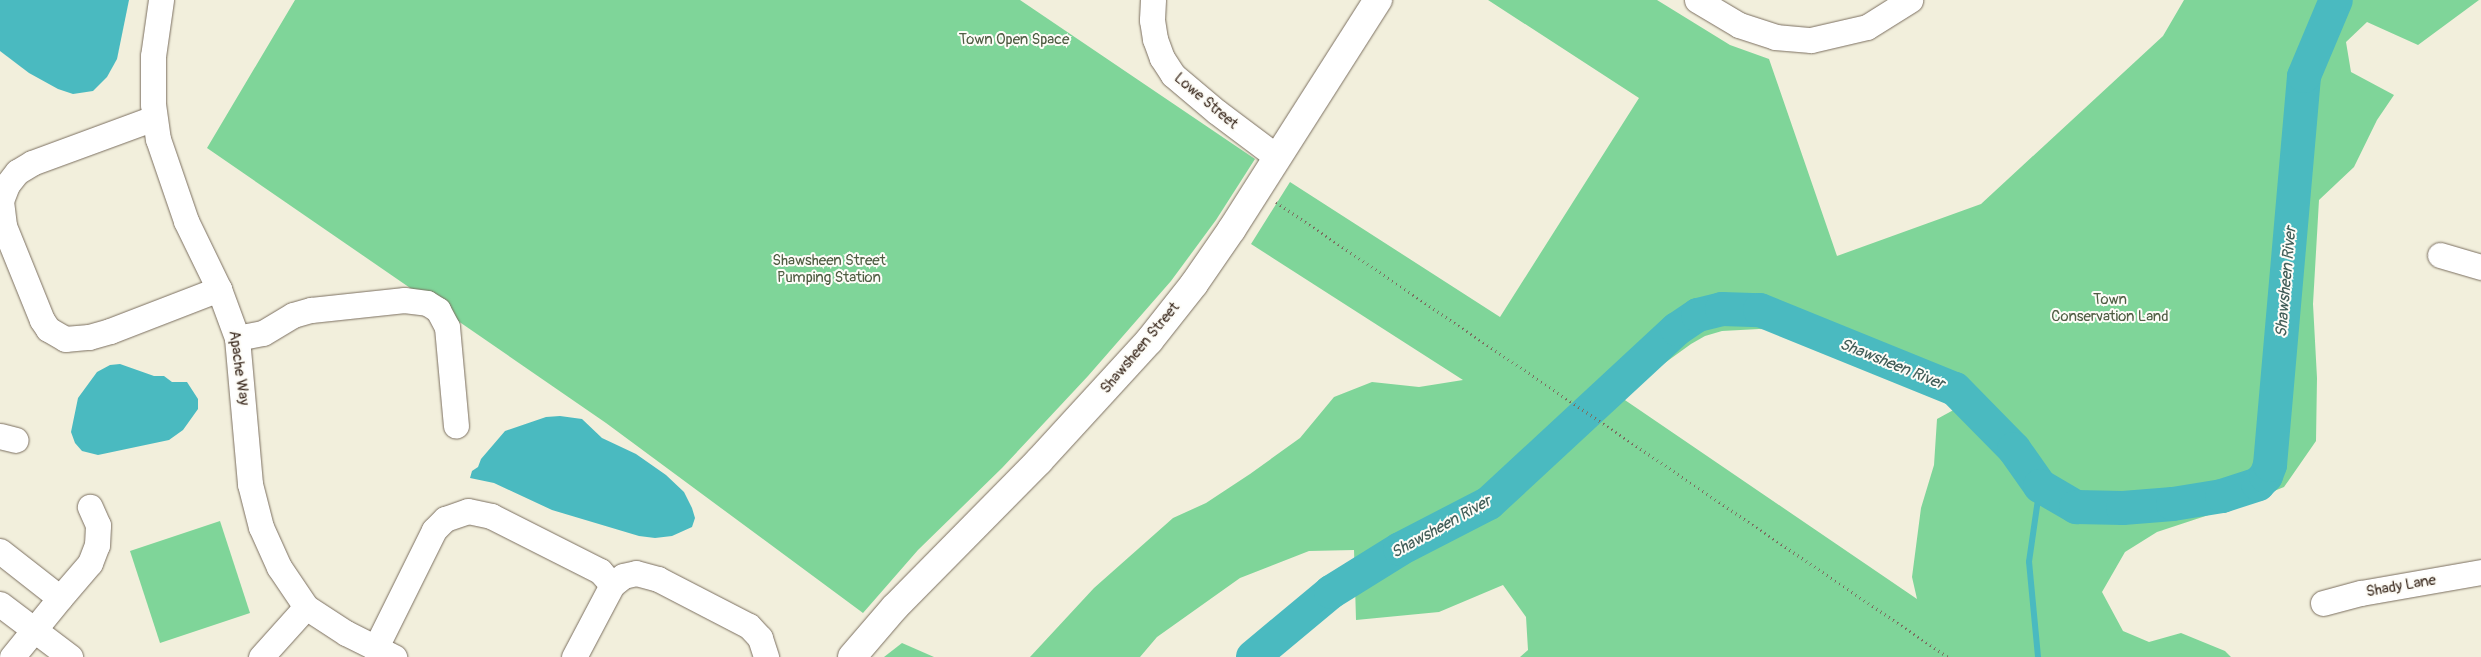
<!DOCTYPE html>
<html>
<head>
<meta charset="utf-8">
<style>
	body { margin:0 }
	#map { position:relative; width:2481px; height:657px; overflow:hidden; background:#f2efdc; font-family:Pangolin,sans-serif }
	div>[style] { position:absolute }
	.green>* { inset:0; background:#7fd599 }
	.water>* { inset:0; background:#4abac0 }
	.stream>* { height:5.5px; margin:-2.75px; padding:0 2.75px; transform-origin:2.75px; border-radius:2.75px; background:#4abac0 }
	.river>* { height:34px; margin:-17px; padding:0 17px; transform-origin:17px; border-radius:17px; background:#4abac0 }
	.path>* { height:3px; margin-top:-1.5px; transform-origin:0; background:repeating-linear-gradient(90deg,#7b6f60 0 1px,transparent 0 5px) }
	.roads { filter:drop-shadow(0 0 1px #7b6f60) drop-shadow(0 0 1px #7b6f60) }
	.minor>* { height:25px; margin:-12.5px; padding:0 12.5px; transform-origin:12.5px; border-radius:12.5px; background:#fff }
	.major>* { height:28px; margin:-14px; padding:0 14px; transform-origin:14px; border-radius:14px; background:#fff }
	span { translate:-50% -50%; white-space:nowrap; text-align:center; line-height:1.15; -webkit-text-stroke:4px #fdfcf7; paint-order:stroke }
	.park-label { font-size:15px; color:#4f5d43 }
	.street-label { font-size:15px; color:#3b2a1e }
	.water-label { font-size:16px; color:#405c57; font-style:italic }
</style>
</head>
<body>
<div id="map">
	<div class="green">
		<div style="clip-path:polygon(295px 0,1020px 0,1255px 159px,1216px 220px,1171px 281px,1088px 376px,1002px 468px,918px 550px,863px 613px,606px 423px,207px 148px)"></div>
		<div style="clip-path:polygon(evenodd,1488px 0,1657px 0,1730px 45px,1769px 59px,1837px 256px,1981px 204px,2163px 36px,2184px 0,2479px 0,2418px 45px,2367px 22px,2346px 42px,2351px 72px,2394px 95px,2377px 120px,2354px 167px,2319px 200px,2313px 304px,2317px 378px,2316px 441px,2284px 487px,2242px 504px,2157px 532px,2125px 552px,2102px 592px,2123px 631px,2149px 642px,2181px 633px,2225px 651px,2231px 657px,1520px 657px,1528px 650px,1526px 617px,1503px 585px,1439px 612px,1356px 620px,1354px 550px,1309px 551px,1240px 578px,1157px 637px,1140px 657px,1030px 657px,1094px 588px,1173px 518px,1206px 503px,1250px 474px,1300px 438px,1334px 397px,1372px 382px,1419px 387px,1463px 380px,1251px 244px,1290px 182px,1500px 317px,1639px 98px,1488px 0,1759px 329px,1812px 331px,1838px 345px,1936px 374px,1954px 385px,1970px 401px,1937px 419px,1934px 465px,1921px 508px,1912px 577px,1917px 599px,1619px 396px,1691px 344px,1705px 336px,1722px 331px,1759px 329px)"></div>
		<div style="clip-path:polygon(220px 521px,250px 613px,160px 643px,130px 551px)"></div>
		<div style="clip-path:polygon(902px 643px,934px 657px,884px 657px)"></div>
	</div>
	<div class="water">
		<div style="clip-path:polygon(0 0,129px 0,117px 59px,107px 77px,93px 91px,73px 94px,58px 89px,29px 73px,0 51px)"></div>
		<div style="clip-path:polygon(120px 364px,154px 376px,164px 376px,172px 382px,187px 382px,198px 399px,198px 409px,183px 430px,169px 440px,98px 455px,82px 451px,75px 443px,71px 432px,78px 398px,97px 372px,110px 365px)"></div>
		<div style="clip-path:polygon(560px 416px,582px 419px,602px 438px,636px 454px,666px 475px,684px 492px,692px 508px,695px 518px,692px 527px,672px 536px,655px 538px,639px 536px,552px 510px,494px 483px,470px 478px,472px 471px,478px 467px,481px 459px,505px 431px,546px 417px)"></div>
	</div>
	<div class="stream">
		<div style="left:2038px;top:657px;width:95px;rotate:-95.4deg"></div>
		<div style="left:2029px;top:562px;width:77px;rotate:-81.8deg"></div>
	</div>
	<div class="river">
		<div style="left:1253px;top:657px;width:102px;rotate:-39.8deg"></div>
		<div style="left:1331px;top:592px;width:81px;rotate:-31.9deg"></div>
		<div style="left:1400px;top:549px;width:100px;rotate:-27.3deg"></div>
		<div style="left:1489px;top:503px;width:256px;rotate:-42.8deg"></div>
		<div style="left:1677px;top:329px;width:25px;rotate:-34deg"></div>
		<div style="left:1698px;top:315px;width:25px;rotate:-14deg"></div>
		<div style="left:1722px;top:309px;width:38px;rotate:2deg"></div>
		<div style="left:1760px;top:310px;width:210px;rotate:22.1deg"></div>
		<div style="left:1955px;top:389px;width:84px;rotate:45.5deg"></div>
		<div style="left:2014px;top:449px;width:45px;rotate:54.9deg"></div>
		<div style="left:2040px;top:486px;width:42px;rotate:30.3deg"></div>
		<div style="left:2076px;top:507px;width:47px;rotate:1.2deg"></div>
		<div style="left:2123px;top:508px;width:50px;rotate:-4.6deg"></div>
		<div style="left:2173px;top:504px;width:50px;rotate:-9.3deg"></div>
		<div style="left:2222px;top:496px;width:38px;rotate:-18deg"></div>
		<div style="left:2258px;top:484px;width:11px;rotate:-45deg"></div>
		<div style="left:2266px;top:476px;width:12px;rotate:-70deg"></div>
		<div style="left:2270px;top:465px;width:390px;rotate:-85deg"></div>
		<div style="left:2304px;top:76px;width:82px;rotate:-67.2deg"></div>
	</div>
	<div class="path">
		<div style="left:1276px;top:202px;width:812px;rotate:34.1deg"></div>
	</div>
	<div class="roads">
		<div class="minor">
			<div style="left:161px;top:0;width:57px;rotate:98.1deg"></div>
			<div style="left:153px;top:56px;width:48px;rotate:90deg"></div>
			<div style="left:153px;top:104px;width:35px;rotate:82deg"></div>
			<div style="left:158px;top:139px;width:87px;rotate:71.1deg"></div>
			<div style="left:186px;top:221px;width:76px;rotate:64.1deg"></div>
			<div style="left:219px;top:289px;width:52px;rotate:69.8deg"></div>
			<div style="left:237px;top:338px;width:147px;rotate:84.9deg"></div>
			<div style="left:250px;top:484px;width:44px;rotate:75.7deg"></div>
			<div style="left:261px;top:527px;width:44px;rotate:65.8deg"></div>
			<div style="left:279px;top:567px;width:48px;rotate:56deg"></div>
			<div style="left:306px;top:607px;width:48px;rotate:33deg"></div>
			<div style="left:346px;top:633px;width:54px;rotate:26.6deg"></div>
			<div style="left:1153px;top:0;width:20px;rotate:93deg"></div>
			<div style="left:1152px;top:20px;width:19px;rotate:81deg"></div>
			<div style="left:1155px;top:39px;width:20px;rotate:70deg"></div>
			<div style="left:1162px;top:58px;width:20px;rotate:57deg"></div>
			<div style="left:1173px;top:75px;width:57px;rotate:40.1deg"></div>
			<div style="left:1217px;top:112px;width:75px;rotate:36.9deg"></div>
			<div style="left:1697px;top:0;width:49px;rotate:30.8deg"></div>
			<div style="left:1739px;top:25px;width:38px;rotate:18deg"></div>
			<div style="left:1775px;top:37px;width:36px;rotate:5deg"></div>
			<div style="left:1811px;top:40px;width:57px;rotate:-13.1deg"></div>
			<div style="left:1867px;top:27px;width:51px;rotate:-32.1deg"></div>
			<div style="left:154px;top:118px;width:130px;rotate:159.8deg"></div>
			<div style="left:32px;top:163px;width:17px;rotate:149deg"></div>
			<div style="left:17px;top:172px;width:16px;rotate:128deg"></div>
			<div style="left:7px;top:185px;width:17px;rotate:111deg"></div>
			<div style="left:1px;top:201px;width:25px;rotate:83deg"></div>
			<div style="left:4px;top:226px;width:101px;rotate:68deg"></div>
			<div style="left:42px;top:320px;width:11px;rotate:56deg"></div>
			<div style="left:48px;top:329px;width:20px;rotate:30deg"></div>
			<div style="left:65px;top:339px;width:24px;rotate:-5deg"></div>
			<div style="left:89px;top:337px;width:22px;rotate:-16deg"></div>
			<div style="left:110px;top:331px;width:117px;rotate:-21.1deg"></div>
			<div style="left:2440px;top:255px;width:43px;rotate:16.3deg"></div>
			<div style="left:237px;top:338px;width:26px;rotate:-11deg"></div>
			<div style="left:263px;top:333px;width:35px;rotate:-31deg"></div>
			<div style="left:293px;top:315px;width:19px;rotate:-16deg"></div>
			<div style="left:311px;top:310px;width:94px;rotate:-6.1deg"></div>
			<div style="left:404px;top:300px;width:23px;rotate:7deg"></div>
			<div style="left:427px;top:303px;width:13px;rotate:32deg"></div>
			<div style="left:438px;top:310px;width:19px;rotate:62deg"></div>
			<div style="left:447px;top:327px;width:99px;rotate:84.8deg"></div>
			<div style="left:0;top:436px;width:16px;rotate:14deg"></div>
			<div style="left:0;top:551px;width:76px;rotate:38.1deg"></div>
			<div style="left:60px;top:598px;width:76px;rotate:129.1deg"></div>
			<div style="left:60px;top:598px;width:46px;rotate:-49.4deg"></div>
			<div style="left:90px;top:563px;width:19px;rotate:-69deg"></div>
			<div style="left:97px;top:545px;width:20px;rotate:-87deg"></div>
			<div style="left:98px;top:525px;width:20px;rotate:-114deg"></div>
			<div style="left:2323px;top:603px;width:39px;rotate:-15deg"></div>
			<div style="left:2361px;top:593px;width:122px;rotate:-9.9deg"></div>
			<div style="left:0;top:604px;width:88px;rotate:37.1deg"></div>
			<div style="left:375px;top:649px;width:133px;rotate:-63.6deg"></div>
			<div style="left:434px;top:530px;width:16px;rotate:-45deg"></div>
			<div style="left:445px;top:519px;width:24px;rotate:-19deg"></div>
			<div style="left:468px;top:511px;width:24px;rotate:12deg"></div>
			<div style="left:491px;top:516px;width:122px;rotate:26.8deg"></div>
			<div style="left:600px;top:571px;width:18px;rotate:49deg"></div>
			<div style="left:612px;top:585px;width:14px;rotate:-39deg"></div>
			<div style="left:623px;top:576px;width:13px;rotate:-13deg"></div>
			<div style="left:636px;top:573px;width:23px;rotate:15deg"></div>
			<div style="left:658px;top:579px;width:102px;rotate:27.3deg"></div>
			<div style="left:749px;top:626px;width:16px;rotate:47deg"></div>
			<div style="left:760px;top:638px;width:20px;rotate:72deg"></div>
			<div style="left:261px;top:657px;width:67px;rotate:-48deg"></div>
			<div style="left:574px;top:657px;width:81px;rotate:-62.2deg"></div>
		</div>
		<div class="major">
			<div style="left:852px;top:657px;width:66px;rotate:-49.3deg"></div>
			<div style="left:895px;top:607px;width:205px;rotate:-45.4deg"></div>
			<div style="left:1039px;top:461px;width:163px;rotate:-47.5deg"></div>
			<div style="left:1149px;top:341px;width:73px;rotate:-51.7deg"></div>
			<div style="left:1194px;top:284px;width:67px;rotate:-55.4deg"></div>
			<div style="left:1232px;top:229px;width:272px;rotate:-57.5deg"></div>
		</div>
	</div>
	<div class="park-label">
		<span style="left:1014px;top:40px">Town Open Space</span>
		<span style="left:829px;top:269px">Shawsheen Street<br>Pumping Station</span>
		<span style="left:2110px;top:308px">Town<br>Conservation Land</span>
	</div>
	<div class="street-label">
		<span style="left:1206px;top:101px;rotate:40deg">Lowe Street</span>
		<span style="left:1140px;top:348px;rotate:-50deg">Shawsheen Street</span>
		<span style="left:239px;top:368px;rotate:82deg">Apache Way</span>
		<span style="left:2401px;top:586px;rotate:-10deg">Shady Lane</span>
	</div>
	<div class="water-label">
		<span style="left:2286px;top:282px;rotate:-85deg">Shawsheen River</span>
		<span style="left:1892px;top:364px;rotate:22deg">Shawsheen River</span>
		<span style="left:1441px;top:527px;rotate:-29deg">Shawsheen River</span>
	</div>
</div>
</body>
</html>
